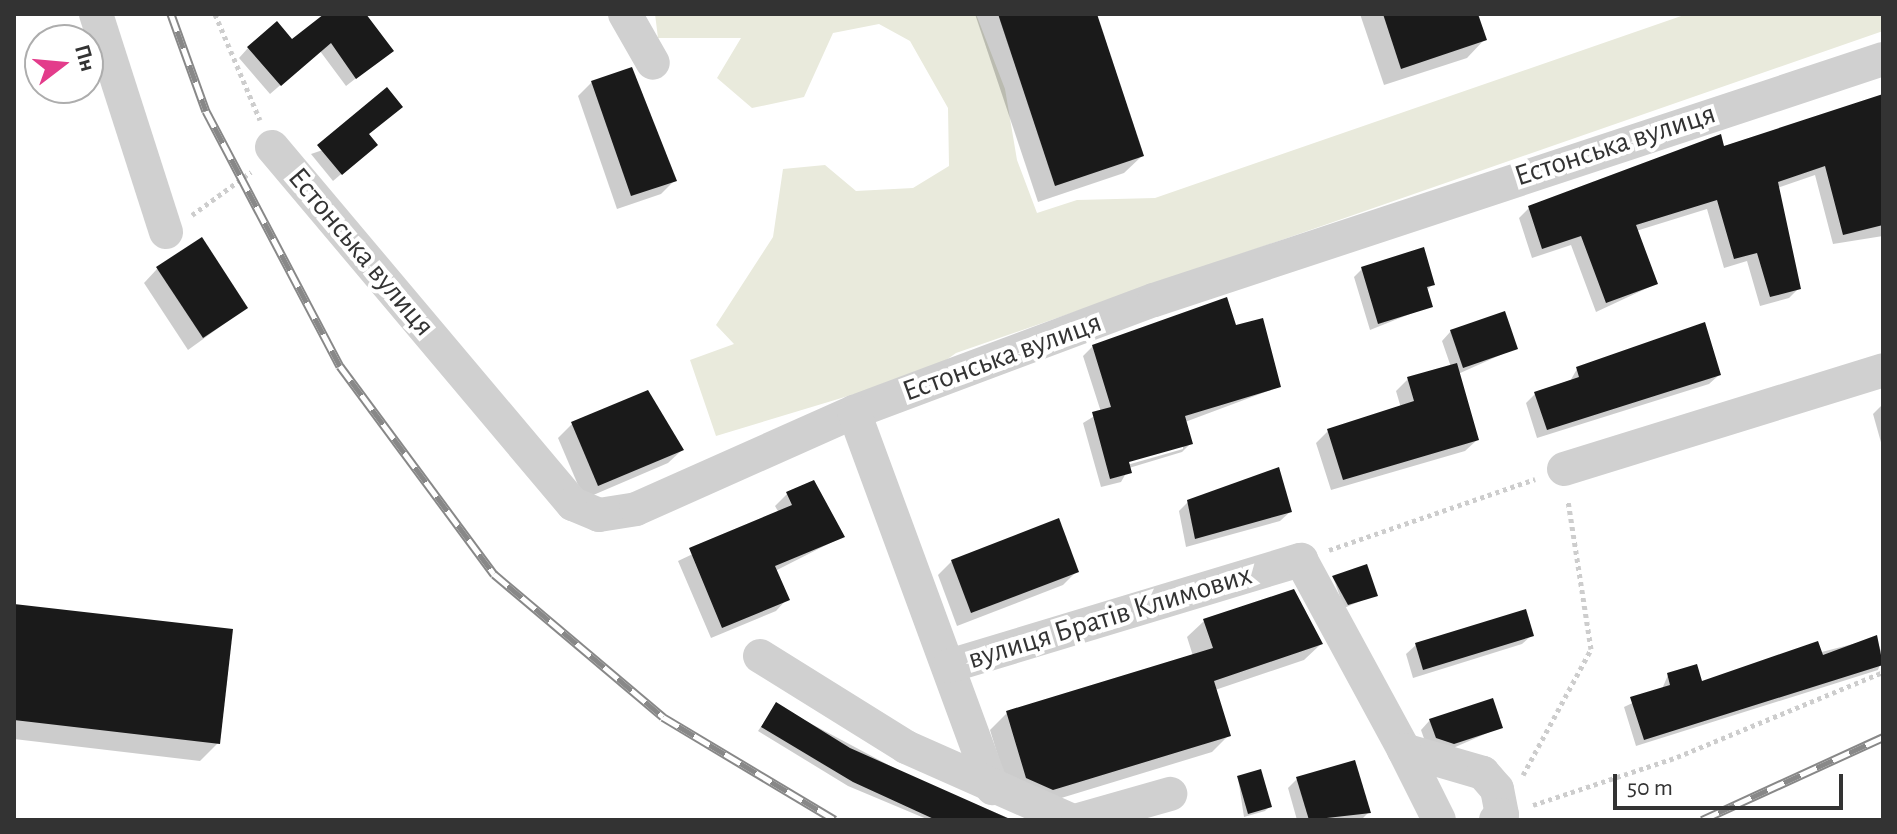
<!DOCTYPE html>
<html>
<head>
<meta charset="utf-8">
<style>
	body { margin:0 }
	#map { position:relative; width:1897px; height:834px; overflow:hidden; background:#fff; font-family:"Alegreya Sans",sans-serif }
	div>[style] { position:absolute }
	.green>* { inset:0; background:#e9eadc }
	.shadow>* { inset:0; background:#0003 }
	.building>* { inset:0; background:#1a1a1a }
	.path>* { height:5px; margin-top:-2.5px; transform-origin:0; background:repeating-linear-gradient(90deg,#cdcdcd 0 4px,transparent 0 8px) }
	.minor>* { height:34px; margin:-17px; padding:0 17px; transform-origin:17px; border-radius:17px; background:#d0d0d0 }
	.rail>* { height:9px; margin-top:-4.5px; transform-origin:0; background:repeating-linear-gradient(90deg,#fff 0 18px,#888 0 36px); box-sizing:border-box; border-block:2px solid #888 }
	span { translate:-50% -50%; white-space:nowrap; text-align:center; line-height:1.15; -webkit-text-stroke:8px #fff; paint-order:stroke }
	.street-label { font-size:30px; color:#333 }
	.frame { position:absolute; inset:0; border:16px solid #333; pointer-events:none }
	.north { position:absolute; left:24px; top:24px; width:80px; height:80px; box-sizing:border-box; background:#fff; border:2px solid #adadad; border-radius:50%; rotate:74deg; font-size:22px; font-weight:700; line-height:32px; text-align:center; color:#333 }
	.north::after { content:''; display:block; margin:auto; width:28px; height:36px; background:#e33c8b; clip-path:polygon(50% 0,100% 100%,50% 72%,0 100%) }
	.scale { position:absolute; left:1613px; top:774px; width:230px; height:36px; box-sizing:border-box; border:4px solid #333; border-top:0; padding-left:10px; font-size:24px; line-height:28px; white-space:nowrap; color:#333; -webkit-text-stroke:6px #fff; paint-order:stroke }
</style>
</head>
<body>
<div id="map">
	<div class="green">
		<div style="clip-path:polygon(655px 14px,976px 14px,1005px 89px,1017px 160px,1037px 213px,1077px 200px,1155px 198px,1687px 14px,1883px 14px,1883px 31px,956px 353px,931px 371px,716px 436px,690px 360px,734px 344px,716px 325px,773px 237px,783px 169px,825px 165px,856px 191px,913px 188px,949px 166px,948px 108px,910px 41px,879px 24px,833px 33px,804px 97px,752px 108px,717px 78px,741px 38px,658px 38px)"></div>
	</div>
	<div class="shadow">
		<div style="clip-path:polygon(327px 14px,364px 14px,391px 51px,346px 86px,320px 51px,270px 94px,239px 58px,248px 48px,292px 42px)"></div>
		<div style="clip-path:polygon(975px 14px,1095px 14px,1142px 156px,1124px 173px,1038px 202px)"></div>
		<div style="clip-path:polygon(1360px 14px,1476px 14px,1484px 40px,1467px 58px,1384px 85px)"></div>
		<div style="clip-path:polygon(592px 82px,675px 180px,661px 194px,617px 209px,578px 96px)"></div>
		<div style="clip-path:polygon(1883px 96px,1883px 236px,1833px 244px,1815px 175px,1777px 188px,1799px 288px,1789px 298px,1760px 306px,1747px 261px,1724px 268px,1707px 209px,1636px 231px,1656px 284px,1596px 312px,1571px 245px,1532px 258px,1519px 218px,1529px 208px)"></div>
		<div style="clip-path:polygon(367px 135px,367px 152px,333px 181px,311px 154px)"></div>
		<div style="clip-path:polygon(157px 269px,246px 308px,188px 350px,144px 283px)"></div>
		<div style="clip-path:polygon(1362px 269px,1433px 284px,1426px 291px,1430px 306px,1370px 330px,1354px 277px)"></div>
		<div style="clip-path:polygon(1704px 324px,1719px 375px,1709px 384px,1537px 438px,1526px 403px,1535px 394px,1569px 383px,1577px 369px)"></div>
		<div style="clip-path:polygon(evenodd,1234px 328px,1279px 387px,1185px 422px,1191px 443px,1182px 452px,1129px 468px,1121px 482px,1101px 487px,1083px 423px,1101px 412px,1083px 356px,1093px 346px,1234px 328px,1183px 445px,1183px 449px,1120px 467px,1119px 463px,1183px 445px)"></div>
		<div style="clip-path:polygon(1451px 331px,1516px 348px,1458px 374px,1477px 440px,1465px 451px,1331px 490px,1316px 443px,1328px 431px,1401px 408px,1396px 391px,1408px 379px,1451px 367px,1442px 341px)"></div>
		<div style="clip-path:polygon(1883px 404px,1883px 446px,1882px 446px,1873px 414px)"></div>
		<div style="clip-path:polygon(572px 424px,682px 450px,668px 463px,584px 499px,558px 438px)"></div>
		<div style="clip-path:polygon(787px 494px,842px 537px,775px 571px,787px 599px,776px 611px,711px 638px,678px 561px,779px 513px,775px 506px)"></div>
		<div style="clip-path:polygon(1188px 502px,1290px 512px,1280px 521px,1186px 547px,1179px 511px)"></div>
		<div style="clip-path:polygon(952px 561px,1077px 571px,1063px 585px,957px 626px,938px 575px)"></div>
		<div style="clip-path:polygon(1333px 577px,1375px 595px,1344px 608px)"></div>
		<div style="clip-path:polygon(14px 606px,218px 743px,200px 761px,14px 739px)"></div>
		<div style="clip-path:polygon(1204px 621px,1321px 644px,1304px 660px,1215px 690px,1229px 735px,1212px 752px,1035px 806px,1010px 795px,990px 730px,1007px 713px,1193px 656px,1187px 637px)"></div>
		<div style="clip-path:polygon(1532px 635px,1522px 644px,1413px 678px,1406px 654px,1416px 645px)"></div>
		<div style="clip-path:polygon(1876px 638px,1883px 656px,1878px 670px,1636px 746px,1624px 707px,1662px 689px,1668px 675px,1701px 683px)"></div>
		<div style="clip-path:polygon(776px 705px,911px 777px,1013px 820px,929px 820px,848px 786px,758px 731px)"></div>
		<div style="clip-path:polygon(1430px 720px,1501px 727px,1444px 752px,1427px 747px,1421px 730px)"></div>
		<div style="clip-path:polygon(1238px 778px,1270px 806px,1265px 811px,1244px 817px)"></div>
		<div style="clip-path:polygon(1297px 779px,1368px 813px,1361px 820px,1297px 820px,1288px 788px)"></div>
	</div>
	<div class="building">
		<div style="clip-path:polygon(324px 14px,366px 14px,394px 51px,356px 79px,331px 43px,281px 86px,247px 47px,277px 21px,292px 39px)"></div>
		<div style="clip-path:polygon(998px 14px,1097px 14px,1144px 156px,1055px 186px)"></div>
		<div style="clip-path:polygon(1383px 14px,1478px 14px,1487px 40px,1401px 69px)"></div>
		<div style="clip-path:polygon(632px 67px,677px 181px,631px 196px,591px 81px)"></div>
		<div style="clip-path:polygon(387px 87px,403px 107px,369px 134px,378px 145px,342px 175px,317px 145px)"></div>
		<div style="clip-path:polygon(1883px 94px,1883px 225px,1843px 235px,1825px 166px,1778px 182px,1801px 289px,1770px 297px,1757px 253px,1734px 259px,1717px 200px,1636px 225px,1658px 284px,1606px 303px,1581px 236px,1542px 249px,1528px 206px,1721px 134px,1724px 146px)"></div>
		<div style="clip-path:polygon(202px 237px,248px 308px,203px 338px,156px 267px)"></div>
		<div style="clip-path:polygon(1424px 247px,1435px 285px,1427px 287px,1433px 307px,1378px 324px,1361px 267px)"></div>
		<div style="clip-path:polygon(1227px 297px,1236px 325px,1263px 318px,1281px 387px,1185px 416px,1193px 444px,1129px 462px,1132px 473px,1110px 479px,1092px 412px,1111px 407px,1092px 345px)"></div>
		<div style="clip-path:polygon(1505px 311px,1518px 349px,1463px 368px,1450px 330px)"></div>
		<div style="clip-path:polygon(1705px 322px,1721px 375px,1547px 430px,1534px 392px,1579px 377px,1576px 367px)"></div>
		<div style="clip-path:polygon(1457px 363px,1479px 440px,1343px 480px,1327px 429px,1414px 401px,1407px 377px)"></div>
		<div style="clip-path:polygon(648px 390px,684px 450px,598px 486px,571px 422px)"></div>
		<div style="clip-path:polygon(1279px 467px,1292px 512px,1195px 539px,1187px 500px)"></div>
		<div style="clip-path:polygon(814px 480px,845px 537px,775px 566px,790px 600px,722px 628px,689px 548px,792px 505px,786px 492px)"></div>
		<div style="clip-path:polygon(1059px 518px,1079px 572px,971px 613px,951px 560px)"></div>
		<div style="clip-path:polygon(1367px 564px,1378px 596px,1348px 605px,1332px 576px)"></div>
		<div style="clip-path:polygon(1294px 589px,1323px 644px,1214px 681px,1231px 736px,1053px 790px,1026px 778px,1006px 711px,1213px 648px,1203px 619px)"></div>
		<div style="clip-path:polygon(14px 604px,233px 629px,220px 744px,14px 720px)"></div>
		<div style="clip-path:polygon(1526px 609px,1534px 636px,1423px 670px,1415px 643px)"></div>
		<div style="clip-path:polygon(1877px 635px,1883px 665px,1644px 740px,1630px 697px,1670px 685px,1667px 673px,1697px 664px,1702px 681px,1818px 641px,1823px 655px)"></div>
		<div style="clip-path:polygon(1493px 698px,1503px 728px,1454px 744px,1436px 738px,1429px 719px)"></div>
		<div style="clip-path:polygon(776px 702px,850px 748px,1012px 820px,936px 820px,853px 782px,761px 727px)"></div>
		<div style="clip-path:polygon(1355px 760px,1371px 813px,1309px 820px,1296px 777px)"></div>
		<div style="clip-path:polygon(1261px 769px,1272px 807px,1248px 814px,1237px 776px)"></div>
	</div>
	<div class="path">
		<div style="left:215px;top:14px;width:115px;rotate:67deg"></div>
		<div style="left:192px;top:215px;width:73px;rotate:-36.1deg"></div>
		<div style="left:1329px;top:550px;width:218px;rotate:-19deg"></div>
		<div style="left:1523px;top:775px;width:143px;rotate:-61.6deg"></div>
		<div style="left:1591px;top:649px;width:151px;rotate:-98.8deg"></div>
		<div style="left:1533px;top:805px;width:152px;rotate:-18.4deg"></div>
		<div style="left:1677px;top:757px;width:223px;rotate:-22.4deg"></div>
	</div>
	<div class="minor">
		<div style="left:96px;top:14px;width:229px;rotate:72.2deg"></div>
		<div style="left:625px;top:14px;width:56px;rotate:60.3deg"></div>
		<div style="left:272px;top:147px;width:467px;rotate:49.9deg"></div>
		<div style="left:573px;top:504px;width:28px;rotate:23deg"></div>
		<div style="left:599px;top:515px;width:37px;rotate:-9deg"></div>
		<div style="left:636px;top:509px;width:239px;rotate:-24deg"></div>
		<div style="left:854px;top:412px;width:320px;rotate:-20.5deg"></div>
		<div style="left:1154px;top:300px;width:768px;rotate:-18.29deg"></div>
		<div style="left:854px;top:412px;width:401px;rotate:69.8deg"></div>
		<div style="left:1564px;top:469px;width:334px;rotate:-17.2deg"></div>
		<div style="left:760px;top:656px;width:172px;rotate:31.9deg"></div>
		<div style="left:906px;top:747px;width:180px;rotate:23.9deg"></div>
		<div style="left:949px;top:666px;width:368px;rotate:-16.8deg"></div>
		<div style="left:1301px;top:560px;width:216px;rotate:61.5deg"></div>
		<div style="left:1404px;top:750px;width:82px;rotate:16.2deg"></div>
		<div style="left:1483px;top:773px;width:21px;rotate:49deg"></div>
		<div style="left:1497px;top:789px;width:26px;rotate:79deg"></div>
		<div style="left:1502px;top:815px;width:8px;rotate:140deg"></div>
		<div style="left:1404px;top:750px;width:78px;rotate:63.4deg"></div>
		<div style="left:1078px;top:820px;width:96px;rotate:-15.8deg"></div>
	</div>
	<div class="rail">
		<div style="left:171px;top:14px;width:103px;rotate:70.2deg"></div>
		<div style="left:206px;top:111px;width:288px;rotate:62.3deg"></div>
		<div style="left:340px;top:366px;width:259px;rotate:53.5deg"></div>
		<div style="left:494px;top:574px;width:221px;rotate:40.2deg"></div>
		<div style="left:663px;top:717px;width:200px;rotate:30.9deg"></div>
		<div style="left:1702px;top:820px;width:199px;rotate:-24.6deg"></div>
	</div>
	<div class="street-label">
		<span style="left:1615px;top:145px;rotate:-18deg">Естонська вулиця</span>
		<span style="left:361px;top:252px;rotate:50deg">Естонська вулиця</span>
		<span style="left:1002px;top:357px;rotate:-20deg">Естонська вулиця</span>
		<span style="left:1110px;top:617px;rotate:-17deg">вулиця Братів Климових</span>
	</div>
	<div class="frame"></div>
	<div class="north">Пн</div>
	<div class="scale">50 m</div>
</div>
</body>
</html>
